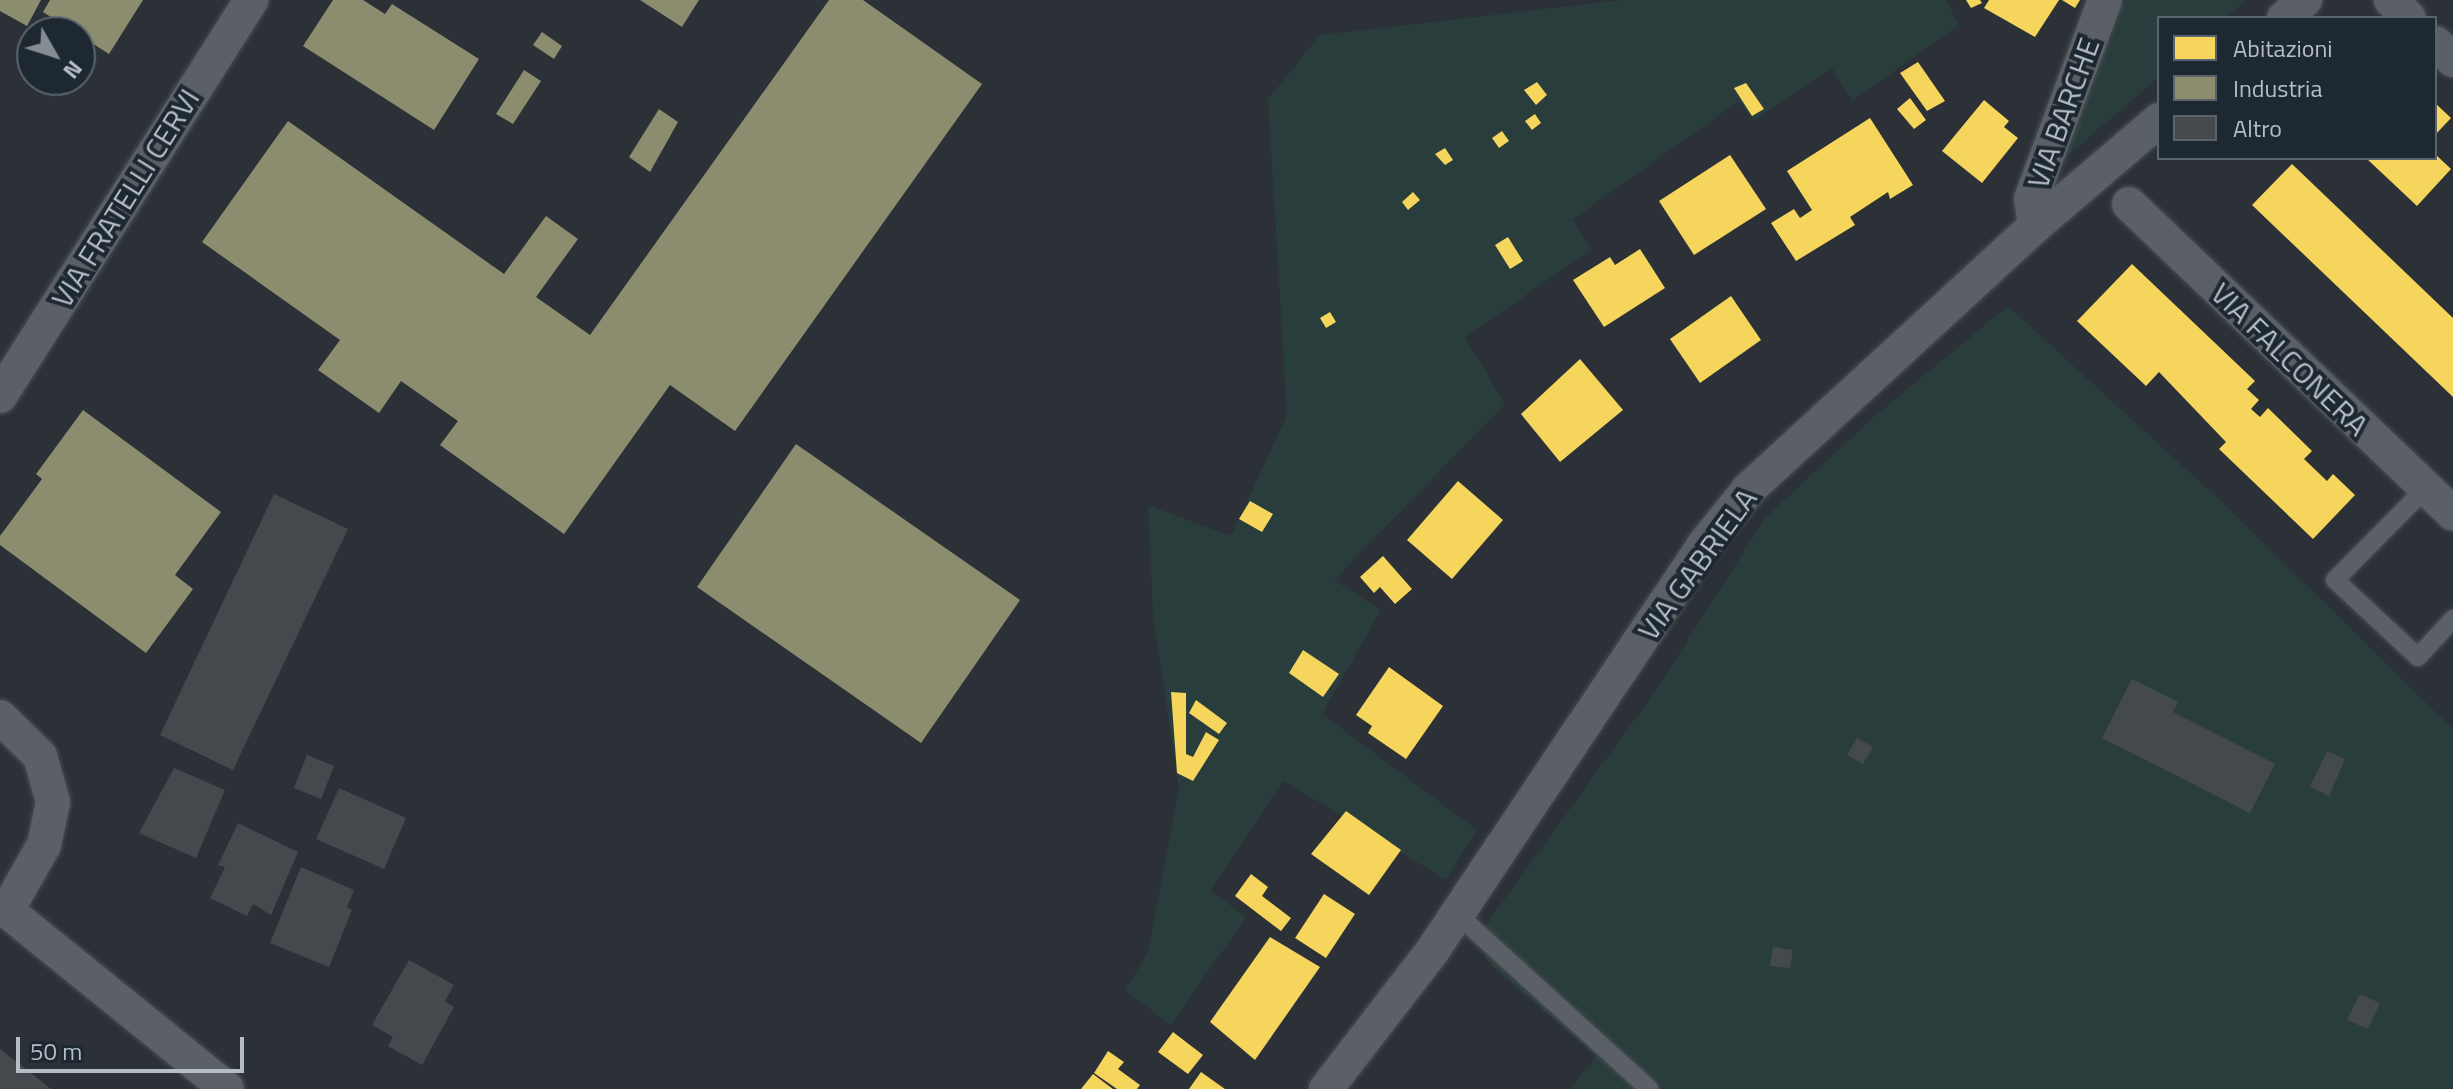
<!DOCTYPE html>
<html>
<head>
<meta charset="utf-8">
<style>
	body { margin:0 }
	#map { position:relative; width:2453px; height:1089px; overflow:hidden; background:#2b3136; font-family:"Titillium Web",sans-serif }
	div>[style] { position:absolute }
	.green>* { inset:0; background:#293d3c }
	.homes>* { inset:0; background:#f6d55c }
	.industry>* { inset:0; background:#8c8c6e }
	.building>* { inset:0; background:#44494e }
	.roads { filter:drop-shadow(0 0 2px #484d51) drop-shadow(0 0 2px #484d51) }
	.service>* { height:18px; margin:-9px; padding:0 9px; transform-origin:9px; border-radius:9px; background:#5a6065 }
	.minor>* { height:34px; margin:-17px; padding:0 17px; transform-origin:17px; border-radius:17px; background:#5a6065 }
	span { translate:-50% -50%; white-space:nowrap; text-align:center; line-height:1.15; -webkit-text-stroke:8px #1e2831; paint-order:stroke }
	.street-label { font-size:30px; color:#b5bec7 }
	.legend { position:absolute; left:2157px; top:16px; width:280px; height:144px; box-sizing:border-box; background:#1e2831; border:2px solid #5a646d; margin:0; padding:10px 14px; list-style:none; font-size:24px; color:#b5bec7 }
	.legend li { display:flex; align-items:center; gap:16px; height:40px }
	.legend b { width:40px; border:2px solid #5a646d }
	.north { position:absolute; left:16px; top:16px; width:80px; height:80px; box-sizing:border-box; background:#1e2831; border:2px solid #5a646d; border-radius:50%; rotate:129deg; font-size:22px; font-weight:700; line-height:32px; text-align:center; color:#b5bec7 }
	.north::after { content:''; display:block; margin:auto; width:28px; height:36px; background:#858d94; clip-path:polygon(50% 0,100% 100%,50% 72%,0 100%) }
	.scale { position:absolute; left:16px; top:1037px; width:228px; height:36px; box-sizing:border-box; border:4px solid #b5bec7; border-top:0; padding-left:10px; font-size:24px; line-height:28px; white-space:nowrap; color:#b5bec7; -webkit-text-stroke:6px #1e2831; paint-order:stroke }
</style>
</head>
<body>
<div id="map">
	<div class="green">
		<div style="clip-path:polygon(1622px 0,1946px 0,1959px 25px,1852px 101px,1832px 68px,1754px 121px,1739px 101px,1572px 220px,1591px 250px,1465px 337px,1505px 404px,1334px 580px,1381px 610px,1322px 714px,1477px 830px,1446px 880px,1283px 780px,1211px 891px,1246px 917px,1171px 1025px,1125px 990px,1148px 953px,1179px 788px,1153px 615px,1148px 505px,1231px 536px,1287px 415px,1268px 99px,1320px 35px)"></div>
		<div style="clip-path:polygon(2125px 0,2247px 0,2226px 18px,2159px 18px,2159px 77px,2065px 158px)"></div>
		<div style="clip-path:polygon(2008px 306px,2221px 501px,2453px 729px,2453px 1089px,1569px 1089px,1597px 1056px,1491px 966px,1475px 940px,1656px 690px,1766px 517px,1877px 414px)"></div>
	</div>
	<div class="homes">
		<div style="clip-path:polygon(1966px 0,1980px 0,1982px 3px,1971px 8px)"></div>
		<div style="clip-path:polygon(1989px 0,2059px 0,2035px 37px,1984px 8px)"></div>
		<div style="clip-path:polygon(2062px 0,2080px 0,2075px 8px)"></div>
		<div style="clip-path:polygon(1918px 62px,1945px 101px,1927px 111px,1900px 73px)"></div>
		<div style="clip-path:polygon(1537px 82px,1547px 95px,1536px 105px,1524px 90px)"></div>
		<div style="clip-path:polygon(1746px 83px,1764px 109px,1752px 116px,1734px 88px)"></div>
		<div style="clip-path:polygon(1910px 98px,1926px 120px,1914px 129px,1897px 109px)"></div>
		<div style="clip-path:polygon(1984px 100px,2009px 121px,2004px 127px,2018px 138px,1982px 183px,1942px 151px)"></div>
		<div style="clip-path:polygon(2435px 103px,2451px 118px,2435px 135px)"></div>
		<div style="clip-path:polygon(1535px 114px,1541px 123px,1532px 130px,1525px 121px)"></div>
		<div style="clip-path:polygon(1870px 118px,1913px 185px,1890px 199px,1888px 192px,1850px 217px,1855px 225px,1796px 261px,1771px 223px,1794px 209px,1800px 218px,1812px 210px,1787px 171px)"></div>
		<div style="clip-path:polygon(1502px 131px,1509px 141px,1499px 148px,1492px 138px)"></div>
		<div style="clip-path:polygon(1445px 148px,1453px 160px,1445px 165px,1435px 154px)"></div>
		<div style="clip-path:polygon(2435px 154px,2451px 169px,2417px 206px,2366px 158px)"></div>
		<div style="clip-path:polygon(1730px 155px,1766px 209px,1694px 255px,1659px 201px)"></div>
		<div style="clip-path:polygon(2292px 164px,2453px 318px,2453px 397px,2252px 205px)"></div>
		<div style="clip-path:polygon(1413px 192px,1420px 200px,1408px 210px,1402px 202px)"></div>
		<div style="clip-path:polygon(1508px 237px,1523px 261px,1510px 269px,1495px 245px)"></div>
		<div style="clip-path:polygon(1640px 249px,1665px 288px,1604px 327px,1573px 280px,1610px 257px,1615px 265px)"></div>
		<div style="clip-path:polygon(2132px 264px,2255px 381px,2247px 389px,2259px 400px,2251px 409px,2260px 417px,2268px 408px,2312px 451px,2304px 459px,2327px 481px,2333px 474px,2355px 495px,2313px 539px,2219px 449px,2226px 442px,2159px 372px,2146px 386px,2077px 321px)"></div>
		<div style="clip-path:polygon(1731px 296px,1761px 340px,1700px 383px,1670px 339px)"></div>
		<div style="clip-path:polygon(1330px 312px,1336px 322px,1326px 328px,1320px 318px)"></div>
		<div style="clip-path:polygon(1580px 359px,1623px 410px,1560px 462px,1521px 414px)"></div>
		<div style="clip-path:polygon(1458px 481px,1503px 520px,1452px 579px,1407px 540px)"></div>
		<div style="clip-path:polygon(1250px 501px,1273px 514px,1262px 532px,1239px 519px)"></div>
		<div style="clip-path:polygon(1383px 556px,1412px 589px,1395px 604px,1380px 587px,1374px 593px,1360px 577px)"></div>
		<div style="clip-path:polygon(1303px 650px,1339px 674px,1323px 697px,1289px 673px)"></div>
		<div style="clip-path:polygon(1389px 667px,1443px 706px,1406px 759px,1368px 733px,1372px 726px,1356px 715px)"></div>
		<div style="clip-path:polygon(1171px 692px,1186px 693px,1186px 754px,1193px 757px,1206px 732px,1219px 740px,1193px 781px,1177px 773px)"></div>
		<div style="clip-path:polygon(1196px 700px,1227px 723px,1219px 734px,1189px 713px)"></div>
		<div style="clip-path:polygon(1346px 811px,1401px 850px,1369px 895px,1311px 854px)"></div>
		<div style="clip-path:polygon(1251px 874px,1268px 887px,1262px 896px,1291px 918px,1281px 931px,1235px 896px)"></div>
		<div style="clip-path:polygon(1324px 894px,1355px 914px,1326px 958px,1295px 938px)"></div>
		<div style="clip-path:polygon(1270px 937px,1320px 967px,1255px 1060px,1210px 1022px)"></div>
		<div style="clip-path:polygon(1173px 1032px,1203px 1055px,1188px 1074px,1158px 1052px)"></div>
		<div style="clip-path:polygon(1108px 1051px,1124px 1062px,1118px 1069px,1140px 1085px,1137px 1089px,1117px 1089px,1094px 1073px)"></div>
		<div style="clip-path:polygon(1201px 1072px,1225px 1089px,1189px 1089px)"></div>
		<div style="clip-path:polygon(1093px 1074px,1113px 1089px,1081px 1089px)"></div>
	</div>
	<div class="industry">
		<div style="clip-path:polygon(0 0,41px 0,27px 26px,0 11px)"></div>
		<div style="clip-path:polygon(50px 0,143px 0,109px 54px,43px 12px)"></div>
		<div style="clip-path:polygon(333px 0,363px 0,385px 14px,392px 4px,479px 59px,434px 130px,303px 46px)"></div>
		<div style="clip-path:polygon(640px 0,699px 0,682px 27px)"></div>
		<div style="clip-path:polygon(829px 0,863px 0,982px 84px,735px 431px,670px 385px,564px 534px,440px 445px,458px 421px,401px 381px,379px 413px,318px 370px,340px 340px,202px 242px,288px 121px,504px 274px,546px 216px,578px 239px,536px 297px,590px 335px)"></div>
		<div style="clip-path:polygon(542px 32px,562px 46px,554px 59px,533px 45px)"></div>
		<div style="clip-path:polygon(524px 70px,541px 81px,513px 124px,496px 114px)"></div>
		<div style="clip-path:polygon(659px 109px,678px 122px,650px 172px,629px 157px)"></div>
		<div style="clip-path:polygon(83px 410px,221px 512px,175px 575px,193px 589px,146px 653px,0 545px,0 536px,42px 479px,36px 474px)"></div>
		<div style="clip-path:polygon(796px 444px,1020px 600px,921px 743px,697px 587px)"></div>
	</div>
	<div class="building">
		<div style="clip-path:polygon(274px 494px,348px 529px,233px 770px,160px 735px)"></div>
		<div style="clip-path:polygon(2132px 679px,2178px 702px,2173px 712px,2275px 764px,2250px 813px,2102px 738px)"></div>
		<div style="clip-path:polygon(1857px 738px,1873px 747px,1863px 764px,1847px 755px)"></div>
		<div style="clip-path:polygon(2327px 751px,2345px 759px,2329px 796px,2310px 787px)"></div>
		<div style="clip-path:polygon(307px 755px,334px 766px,321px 799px,294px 788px)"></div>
		<div style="clip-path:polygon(174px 768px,225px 790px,196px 858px,139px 833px)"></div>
		<div style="clip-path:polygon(339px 788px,406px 818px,384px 869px,316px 839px)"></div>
		<div style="clip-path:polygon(238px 823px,298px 852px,271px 915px,253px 904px,247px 916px,210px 898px,225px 867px,218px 865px)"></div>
		<div style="clip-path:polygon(301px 867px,354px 890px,347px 907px,352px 910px,329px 967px,270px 943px)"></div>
		<div style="clip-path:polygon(1773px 947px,1793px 950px,1790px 968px,1770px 966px)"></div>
		<div style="clip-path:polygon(409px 960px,454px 985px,445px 1001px,454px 1007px,422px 1065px,388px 1046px,393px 1037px,372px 1025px)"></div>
		<div style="clip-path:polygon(2360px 994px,2380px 1003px,2368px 1029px,2347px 1020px)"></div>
		<div style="clip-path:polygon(0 1049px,26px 1069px,51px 1089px,0 1089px)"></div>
	</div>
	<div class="roads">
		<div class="service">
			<div style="left:2426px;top:488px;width:129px;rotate:134.7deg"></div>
			<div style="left:2335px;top:580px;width:113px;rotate:42.9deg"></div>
			<div style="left:2418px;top:657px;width:52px;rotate:-47.4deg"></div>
			<div style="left:1457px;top:914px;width:260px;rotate:42.3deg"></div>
		</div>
		<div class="minor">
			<div style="left:2391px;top:0;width:25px;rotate:45deg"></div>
			<div style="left:2284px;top:18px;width:28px;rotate:-41deg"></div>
			<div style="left:2435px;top:43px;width:25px;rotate:43deg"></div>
			<div style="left:2129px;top:204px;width:448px;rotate:43.7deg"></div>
			<div style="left:2035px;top:226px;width:27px;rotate:-98deg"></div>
			<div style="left:2031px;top:199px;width:212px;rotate:-69.6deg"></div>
			<div style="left:0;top:396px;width:469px;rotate:-57.6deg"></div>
			<div style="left:0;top:717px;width:56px;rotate:44.3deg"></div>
			<div style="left:40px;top:756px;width:48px;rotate:74.2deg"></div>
			<div style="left:53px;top:802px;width:44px;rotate:101.8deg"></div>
			<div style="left:44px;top:845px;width:75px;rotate:119.6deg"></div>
			<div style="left:0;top:905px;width:292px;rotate:39deg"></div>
			<div style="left:1326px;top:1089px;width:175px;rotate:-52.4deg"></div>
			<div style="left:1433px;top:950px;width:486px;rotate:-56.2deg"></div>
			<div style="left:1703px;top:546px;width:73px;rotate:-51.1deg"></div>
			<div style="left:1749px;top:489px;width:389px;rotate:-42.6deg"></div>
			<div style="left:2035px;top:226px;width:163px;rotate:-40.5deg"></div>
		</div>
	</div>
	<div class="street-label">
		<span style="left:2063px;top:113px;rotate:-70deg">VIA BARCHE</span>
		<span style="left:125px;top:198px;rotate:-58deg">VIA FRATELLI CERVI</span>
		<span style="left:2290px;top:359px;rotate:44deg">VIA FALCONERA</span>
		<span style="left:1697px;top:564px;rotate:-54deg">VIA GABRIELA</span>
	</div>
	<ul class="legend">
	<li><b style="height:22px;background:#f6d55c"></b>Abitazioni</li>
	<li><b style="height:22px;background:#8c8c6e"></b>Industria</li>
	<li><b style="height:22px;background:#44494e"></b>Altro</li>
	</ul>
	<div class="north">N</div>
	<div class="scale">50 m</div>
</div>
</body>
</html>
